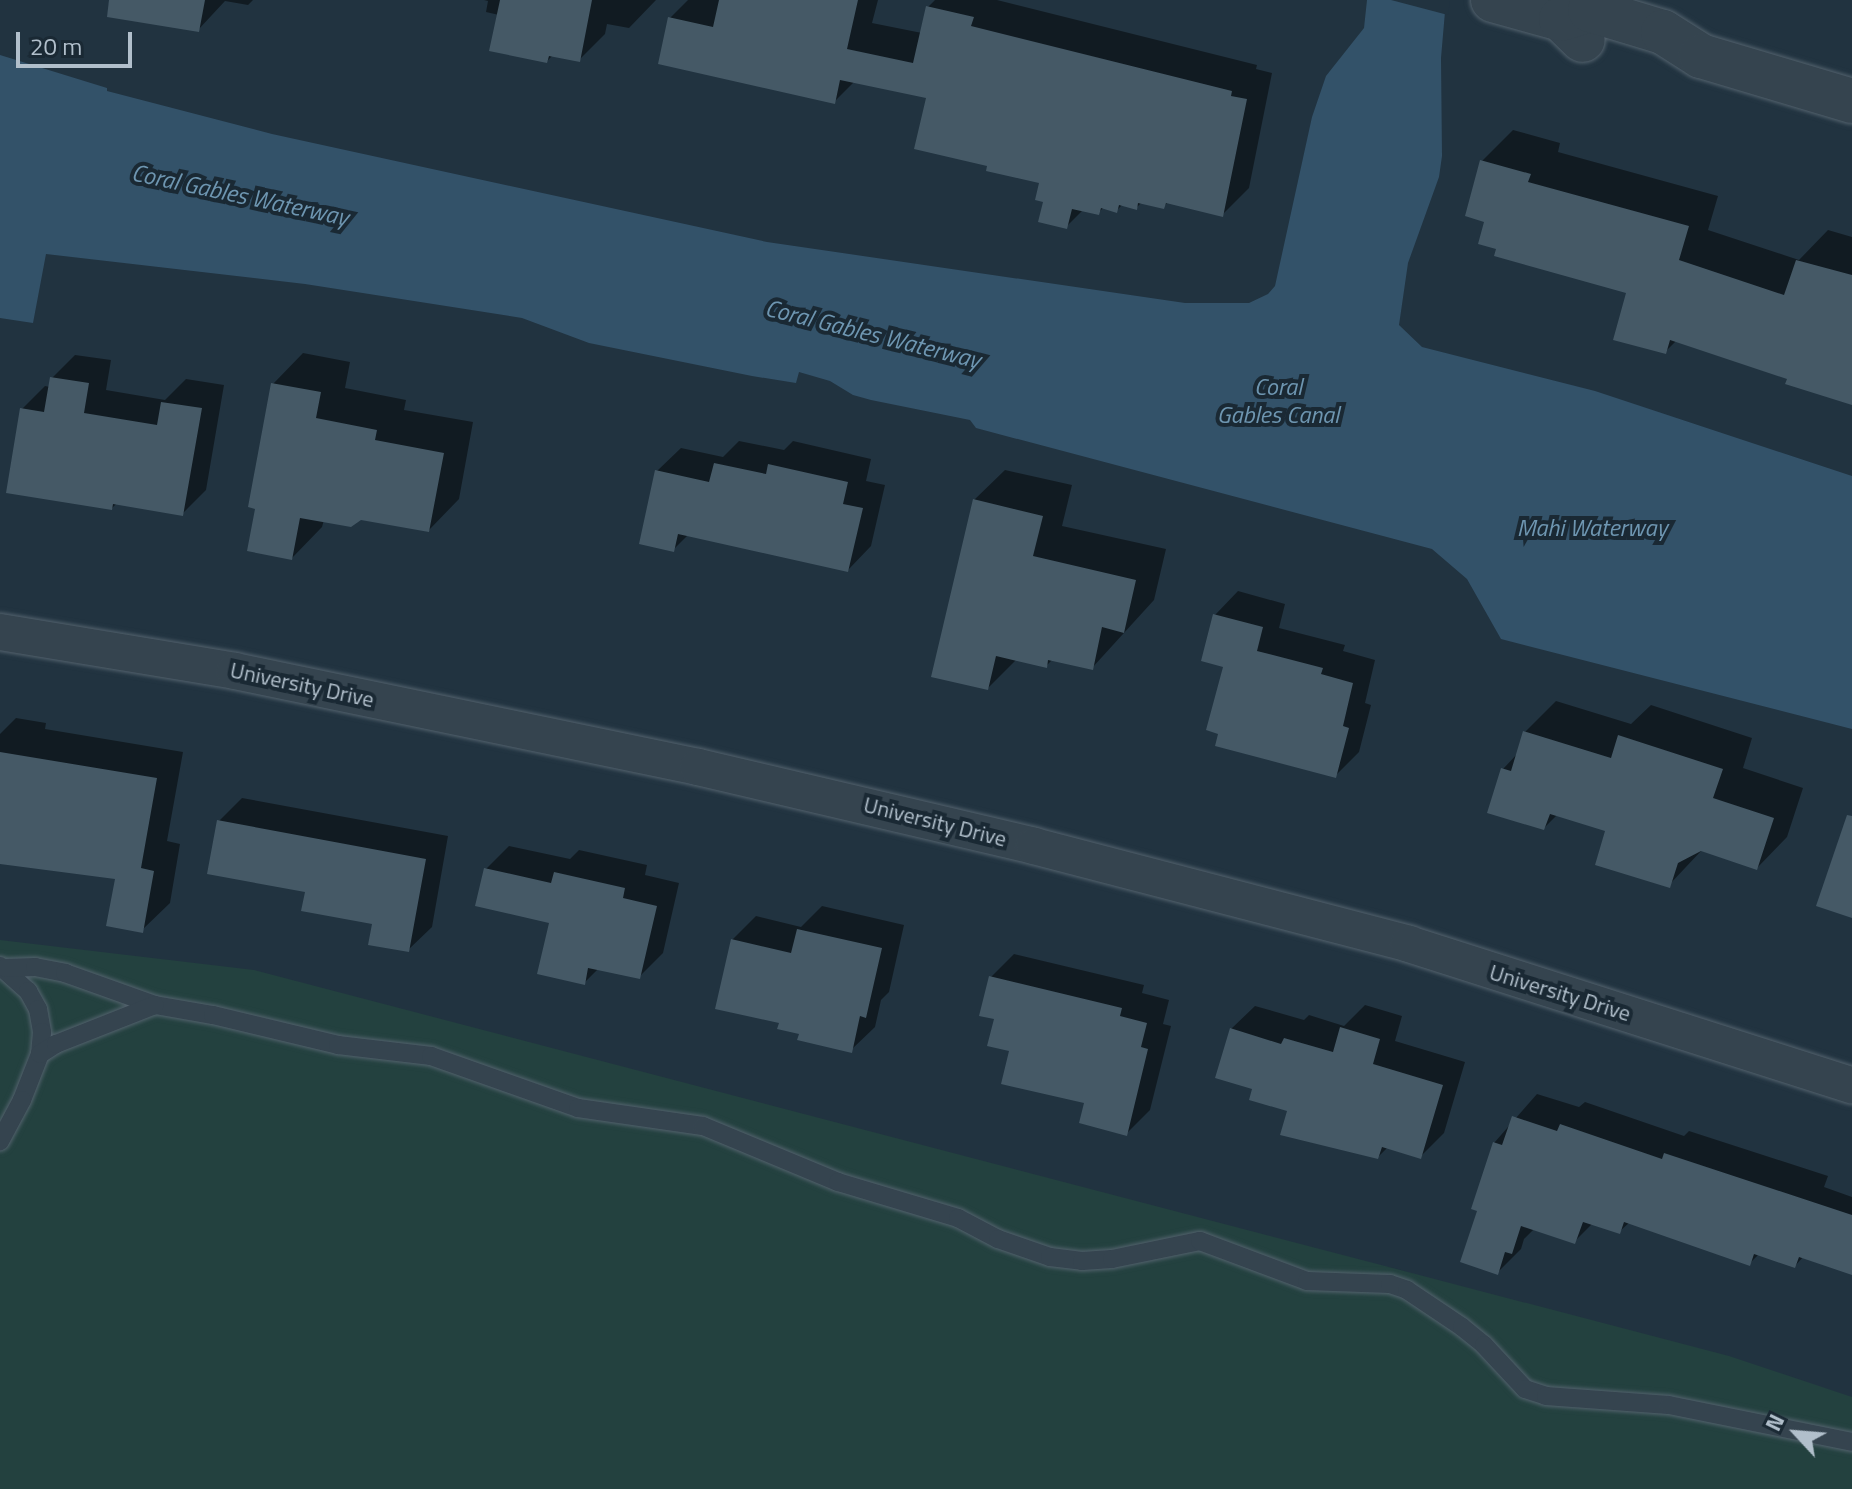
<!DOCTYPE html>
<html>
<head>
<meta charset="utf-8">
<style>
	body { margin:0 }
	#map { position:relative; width:1852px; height:1489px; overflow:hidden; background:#213340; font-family:"Titillium Web",sans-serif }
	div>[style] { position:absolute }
	.green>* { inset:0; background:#23413f }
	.water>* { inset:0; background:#335269 }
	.pier>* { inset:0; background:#213340 }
	.shadow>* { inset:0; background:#0007 }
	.building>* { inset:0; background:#455966 }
	.roads { filter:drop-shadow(0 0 2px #53626d) drop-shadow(0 0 2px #53626d) }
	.service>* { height:18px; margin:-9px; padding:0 9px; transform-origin:9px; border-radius:9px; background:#35444f }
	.minor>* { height:36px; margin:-18px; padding:0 18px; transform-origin:18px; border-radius:18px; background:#35444f }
	.tertiary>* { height:44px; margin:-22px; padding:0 22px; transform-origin:22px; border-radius:22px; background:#35444f }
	span { translate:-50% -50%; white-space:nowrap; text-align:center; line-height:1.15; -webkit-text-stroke:8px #1a2934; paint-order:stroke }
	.street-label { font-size:22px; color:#b1bfcb }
	.water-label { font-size:24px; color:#6e96b1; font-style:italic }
	.north { position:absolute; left:1756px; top:1393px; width:80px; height:80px; -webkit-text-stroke:6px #1a2934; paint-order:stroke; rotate:296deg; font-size:22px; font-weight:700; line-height:32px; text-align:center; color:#b1bfcb }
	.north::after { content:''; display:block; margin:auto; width:28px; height:36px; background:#b1bfcb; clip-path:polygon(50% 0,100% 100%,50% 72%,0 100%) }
	.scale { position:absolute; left:16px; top:32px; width:116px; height:36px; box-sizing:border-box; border:4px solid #b1bfcb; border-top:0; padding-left:10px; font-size:24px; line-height:28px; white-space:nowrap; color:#b1bfcb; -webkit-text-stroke:6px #1a2934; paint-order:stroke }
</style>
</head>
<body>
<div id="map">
	<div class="green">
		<div style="clip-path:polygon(0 940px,254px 970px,1729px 1356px,1852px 1397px,1852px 1489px,0 1489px)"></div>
	</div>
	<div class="water">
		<div style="clip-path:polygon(1367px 0,1446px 0,1441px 58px,1442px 156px,1439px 177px,1408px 263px,1399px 325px,1422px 347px,1595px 391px,1852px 476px,1852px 729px,1501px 639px,1467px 579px,1432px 549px,976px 428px,970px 420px,871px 400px,853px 395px,830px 381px,799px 372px,796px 383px,752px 376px,589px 343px,522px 318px,305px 284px,46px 254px,33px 323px,0 318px,0 55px,107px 88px,107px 91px,272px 134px,767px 242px,1185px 303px,1249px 303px,1268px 294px,1275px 286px,1312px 117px,1326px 76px,1364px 28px)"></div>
	</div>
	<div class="pier">
		<div style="clip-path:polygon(1391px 0,1450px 0,1448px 15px)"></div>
	</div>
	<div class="shadow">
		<div style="clip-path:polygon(120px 0,253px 0,248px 5px,225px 1px,198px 30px)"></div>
		<div style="clip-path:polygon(484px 0,656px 0,629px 28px,607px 24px,605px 34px,579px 60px,553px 55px,547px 61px,499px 15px,486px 12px,488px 1px)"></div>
		<div style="clip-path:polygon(688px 0,878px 0,872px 23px,922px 33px,928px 7px,935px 0,997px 0,1257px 65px,1256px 69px,1272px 73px,1249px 188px,1223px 214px,1169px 201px,1163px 207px,1142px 202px,1136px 208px,1123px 204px,1117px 210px,1104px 207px,1098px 213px,1083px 210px,1066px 227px,1046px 201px,1042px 181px,989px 164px,928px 96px,855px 81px,834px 102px,670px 18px)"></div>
		<div style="clip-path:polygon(1513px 130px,1560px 143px,1558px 152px,1718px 196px,1708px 230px,1799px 260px,1828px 230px,1852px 237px,1852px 403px,1789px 378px,1677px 340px,1665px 352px,1628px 291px,1498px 247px,1486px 220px,1482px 161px)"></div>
		<div style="clip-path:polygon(303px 353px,350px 362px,345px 388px,406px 400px,404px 410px,473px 422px,459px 499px,429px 530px,361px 518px,324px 520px,322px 527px,292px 558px,273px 384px)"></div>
		<div style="clip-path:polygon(75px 355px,111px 360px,106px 390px,165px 400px,186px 379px,224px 385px,206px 490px,182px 514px,117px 503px,112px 508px,22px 409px,45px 386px,50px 387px,52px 378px)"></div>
		<div style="clip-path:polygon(739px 441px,784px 450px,793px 441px,871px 459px,866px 481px,885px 485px,871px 546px,848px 570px,689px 534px,673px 550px,657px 471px,681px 448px,723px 457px)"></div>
		<div style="clip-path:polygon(1005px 470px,1072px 485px,1062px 526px,1166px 549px,1154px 600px,1092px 668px,1053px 659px,1046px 666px,1017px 659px,988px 688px,974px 500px)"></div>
		<div style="clip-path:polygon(1238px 591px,1285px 604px,1279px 628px,1345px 645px,1343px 651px,1375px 660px,1365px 703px,1371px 705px,1359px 752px,1335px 776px,1226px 665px,1215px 615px)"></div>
		<div style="clip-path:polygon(1556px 701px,1631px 724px,1651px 705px,1752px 738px,1743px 768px,1803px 788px,1787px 837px,1757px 868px,1702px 850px,1669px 885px,1607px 830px,1558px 814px,1544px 828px,1503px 769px,1518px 753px,1525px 732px)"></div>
		<div style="clip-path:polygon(16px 718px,46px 723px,45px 729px,183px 752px,167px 841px,180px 844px,170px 903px,142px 930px,117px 877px,0 862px,0 734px)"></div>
		<div style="clip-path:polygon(242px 798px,448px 836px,432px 927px,408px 950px,375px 922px,307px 890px,219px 821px)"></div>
		<div style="clip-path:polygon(509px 846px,570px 859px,579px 850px,647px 865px,645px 875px,679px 883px,663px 953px,639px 977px,599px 968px,584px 983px,551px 921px,486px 869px)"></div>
		<div style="clip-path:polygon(822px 906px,904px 925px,889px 992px,881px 1000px,875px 1027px,851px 1050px,781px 1022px,732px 940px,756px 916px,801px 927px)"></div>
		<div style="clip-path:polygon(1014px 954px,1144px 985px,1142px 993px,1169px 1000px,1163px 1024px,1171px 1026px,1150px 1110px,1127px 1133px,1011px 1050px,996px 1018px,991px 977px)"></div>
		<div style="clip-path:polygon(1365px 1005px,1402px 1016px,1395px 1041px,1465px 1062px,1444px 1133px,1421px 1156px,1388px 1147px,1378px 1157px,1283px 1134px,1289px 1110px,1255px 1088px,1231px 1029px,1255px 1006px,1304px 1020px,1309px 1015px,1344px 1026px)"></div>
		<div style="clip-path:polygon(1537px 1094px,1579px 1107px,1585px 1102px,1684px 1136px,1689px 1131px,1828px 1176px,1824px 1187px,1852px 1197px,1852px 1273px,1804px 1256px,1795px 1266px,1759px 1254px,1750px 1263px,1630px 1222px,1619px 1232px,1593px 1223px,1574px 1242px,1535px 1228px,1524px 1239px,1521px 1249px,1497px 1273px,1480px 1210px,1494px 1143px)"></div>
	</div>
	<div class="building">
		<div style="clip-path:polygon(109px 0,205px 0,199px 32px,107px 17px)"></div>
		<div style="clip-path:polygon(500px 0,592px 0,580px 62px,549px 56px,547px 63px,489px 51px)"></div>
		<div style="clip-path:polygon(719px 0,858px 0,847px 49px,913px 63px,926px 6px,974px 17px,971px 26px,1232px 91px,1231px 96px,1247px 99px,1223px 217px,1166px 203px,1164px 209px,1138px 203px,1137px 210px,1119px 205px,1117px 213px,1101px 208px,1099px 215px,1072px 209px,1067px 229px,1038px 222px,1043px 202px,1035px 200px,1039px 183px,986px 171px,987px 166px,914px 149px,926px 98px,840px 80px,835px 104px,658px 64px,668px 17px,713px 27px)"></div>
		<div style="clip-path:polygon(1480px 160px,1531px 174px,1528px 182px,1689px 226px,1679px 260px,1784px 295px,1796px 260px,1852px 275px,1852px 405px,1785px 384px,1787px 379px,1670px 340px,1666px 354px,1613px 340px,1626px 293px,1494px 256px,1496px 249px,1478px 244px,1484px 222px,1465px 216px)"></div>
		<div style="clip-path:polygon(50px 377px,89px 383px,84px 413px,157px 425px,161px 402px,202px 408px,183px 516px,113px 504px,112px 510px,6px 493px,20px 408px,44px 412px)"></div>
		<div style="clip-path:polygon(271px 383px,321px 392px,316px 418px,377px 430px,375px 440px,444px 453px,429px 532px,361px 520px,351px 527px,300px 518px,292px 560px,247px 551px,255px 509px,248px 507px)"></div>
		<div style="clip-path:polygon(714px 463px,766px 474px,768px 464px,848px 482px,843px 504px,863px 508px,848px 572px,678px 534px,674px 552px,639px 544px,655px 470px,709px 482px)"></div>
		<div style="clip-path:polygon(973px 499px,1043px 516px,1033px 556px,1136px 580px,1124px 633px,1102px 627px,1093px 670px,1048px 660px,1047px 668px,996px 656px,988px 690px,931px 677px)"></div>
		<div style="clip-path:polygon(1213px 614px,1263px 627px,1257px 651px,1323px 668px,1321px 674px,1353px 683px,1343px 726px,1349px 728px,1336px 778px,1215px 746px,1218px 734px,1206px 730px,1223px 667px,1201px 661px)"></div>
		<div style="clip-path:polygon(1523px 731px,1611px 758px,1618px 735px,1723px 769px,1713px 798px,1774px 818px,1757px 870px,1701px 851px,1678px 863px,1670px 888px,1595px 865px,1605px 831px,1550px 814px,1544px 830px,1487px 813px,1501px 768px,1511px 771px)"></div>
		<div style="clip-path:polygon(0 752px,157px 778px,141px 868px,154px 871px,143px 933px,106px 926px,115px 879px,0 864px)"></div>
		<div style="clip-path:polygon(1847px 815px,1852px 816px,1852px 918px,1816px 906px)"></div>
		<div style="clip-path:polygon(217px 820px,426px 859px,409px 952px,368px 945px,372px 924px,301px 911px,305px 892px,207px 874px)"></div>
		<div style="clip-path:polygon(484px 868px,551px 883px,554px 872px,625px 888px,623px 898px,657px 906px,640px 979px,588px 968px,585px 985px,537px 974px,549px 923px,475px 906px)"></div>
		<div style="clip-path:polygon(797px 929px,882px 948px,866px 1018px,860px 1016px,852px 1053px,797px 1040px,799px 1034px,777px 1029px,779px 1023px,715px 1009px,731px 939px,791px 953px)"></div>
		<div style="clip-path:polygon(989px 976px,1122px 1008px,1120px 1016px,1147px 1023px,1141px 1047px,1148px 1049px,1127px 1136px,1079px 1123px,1084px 1103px,1001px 1084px,1009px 1051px,987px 1046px,994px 1019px,979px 1016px)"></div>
		<div style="clip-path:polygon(1340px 1027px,1380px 1039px,1373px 1064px,1443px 1085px,1421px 1159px,1382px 1147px,1378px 1159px,1280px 1135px,1287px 1111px,1249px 1100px,1252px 1089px,1215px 1078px,1230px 1028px,1281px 1044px,1284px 1038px,1333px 1052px)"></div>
		<div style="clip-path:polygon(1512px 1116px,1557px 1131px,1560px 1124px,1662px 1159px,1664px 1153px,1852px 1215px,1852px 1275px,1799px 1257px,1795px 1268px,1754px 1254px,1750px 1266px,1624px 1222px,1620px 1234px,1583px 1222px,1575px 1244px,1521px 1226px,1512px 1254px,1505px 1252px,1498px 1275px,1460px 1262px,1477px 1211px,1471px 1209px,1493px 1142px,1502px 1145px)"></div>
	</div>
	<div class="roads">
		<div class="service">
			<div style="left:0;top:966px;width:38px;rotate:42deg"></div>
			<div style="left:28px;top:991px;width:21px;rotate:61deg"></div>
			<div style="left:38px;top:1009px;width:23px;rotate:80deg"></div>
			<div style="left:42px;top:1032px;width:22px;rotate:95deg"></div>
			<div style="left:40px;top:1054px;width:49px;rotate:111.4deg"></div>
			<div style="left:22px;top:1100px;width:47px;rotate:118.2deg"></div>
			<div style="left:5px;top:968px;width:30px;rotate:-2deg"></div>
			<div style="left:35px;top:967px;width:31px;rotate:11deg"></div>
			<div style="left:65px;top:973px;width:96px;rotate:19.6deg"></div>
			<div style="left:155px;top:1005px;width:59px;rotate:9.8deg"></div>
			<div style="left:213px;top:1015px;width:129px;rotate:13.5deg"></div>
			<div style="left:338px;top:1045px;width:94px;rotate:6.7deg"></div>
			<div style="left:431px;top:1056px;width:156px;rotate:19.5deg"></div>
			<div style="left:578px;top:1108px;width:126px;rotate:8.2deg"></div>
			<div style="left:703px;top:1126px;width:146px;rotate:22.5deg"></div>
			<div style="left:838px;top:1182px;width:125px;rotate:16.7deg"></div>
			<div style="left:958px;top:1218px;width:45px;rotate:27.7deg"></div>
			<div style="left:998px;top:1239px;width:55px;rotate:19.1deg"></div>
			<div style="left:1050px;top:1257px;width:32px;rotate:7deg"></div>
			<div style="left:1082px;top:1261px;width:30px;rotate:-4deg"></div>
			<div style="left:1112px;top:1259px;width:90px;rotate:-11.6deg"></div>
			<div style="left:1200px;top:1241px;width:114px;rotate:20.5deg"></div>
			<div style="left:1307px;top:1281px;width:83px;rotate:2.1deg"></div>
			<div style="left:1390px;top:1284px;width:18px;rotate:19deg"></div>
			<div style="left:1407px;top:1290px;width:66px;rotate:33.9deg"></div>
			<div style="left:1462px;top:1327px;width:28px;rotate:39deg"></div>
			<div style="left:1484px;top:1345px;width:60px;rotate:47deg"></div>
			<div style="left:1525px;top:1389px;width:22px;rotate:18deg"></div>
			<div style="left:1546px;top:1396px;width:123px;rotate:4.2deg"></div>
			<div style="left:1669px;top:1405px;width:187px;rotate:11.4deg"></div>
			<div style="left:40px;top:1054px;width:19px;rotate:-32deg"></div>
			<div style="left:56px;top:1044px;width:106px;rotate:-21.5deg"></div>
		</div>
		<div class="minor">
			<div style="left:0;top:632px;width:238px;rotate:9.4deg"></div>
			<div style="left:235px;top:671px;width:473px;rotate:11.7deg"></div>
			<div style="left:698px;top:767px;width:345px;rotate:13.2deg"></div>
			<div style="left:1034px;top:846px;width:388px;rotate:14.6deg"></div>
			<div style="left:1409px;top:944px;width:465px;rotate:17.7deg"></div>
		</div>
		<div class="tertiary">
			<div style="left:1493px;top:0;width:71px;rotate:15.6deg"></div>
			<div style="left:1561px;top:19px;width:30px;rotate:44deg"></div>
			<div style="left:1561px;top:19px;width:30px;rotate:-17deg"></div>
			<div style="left:1590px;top:10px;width:76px;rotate:16.8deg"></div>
			<div style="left:1663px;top:32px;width:45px;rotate:32.3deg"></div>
			<div style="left:1701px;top:56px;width:158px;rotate:16.6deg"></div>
		</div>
	</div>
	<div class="street-label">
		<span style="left:302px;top:685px;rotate:12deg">University Drive</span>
		<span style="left:935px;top:822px;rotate:14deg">University Drive</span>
		<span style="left:1560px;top:993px;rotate:17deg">University Drive</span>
	</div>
	<div class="water-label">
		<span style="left:240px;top:195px;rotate:12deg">Coral Gables Waterway</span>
		<span style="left:873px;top:334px;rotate:14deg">Coral Gables Waterway</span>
		<span style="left:1278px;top:401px">Coral<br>Gables Canal</span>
		<span style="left:1592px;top:528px">Mahi Waterway</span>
	</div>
	<div class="north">N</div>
	<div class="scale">20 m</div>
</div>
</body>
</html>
